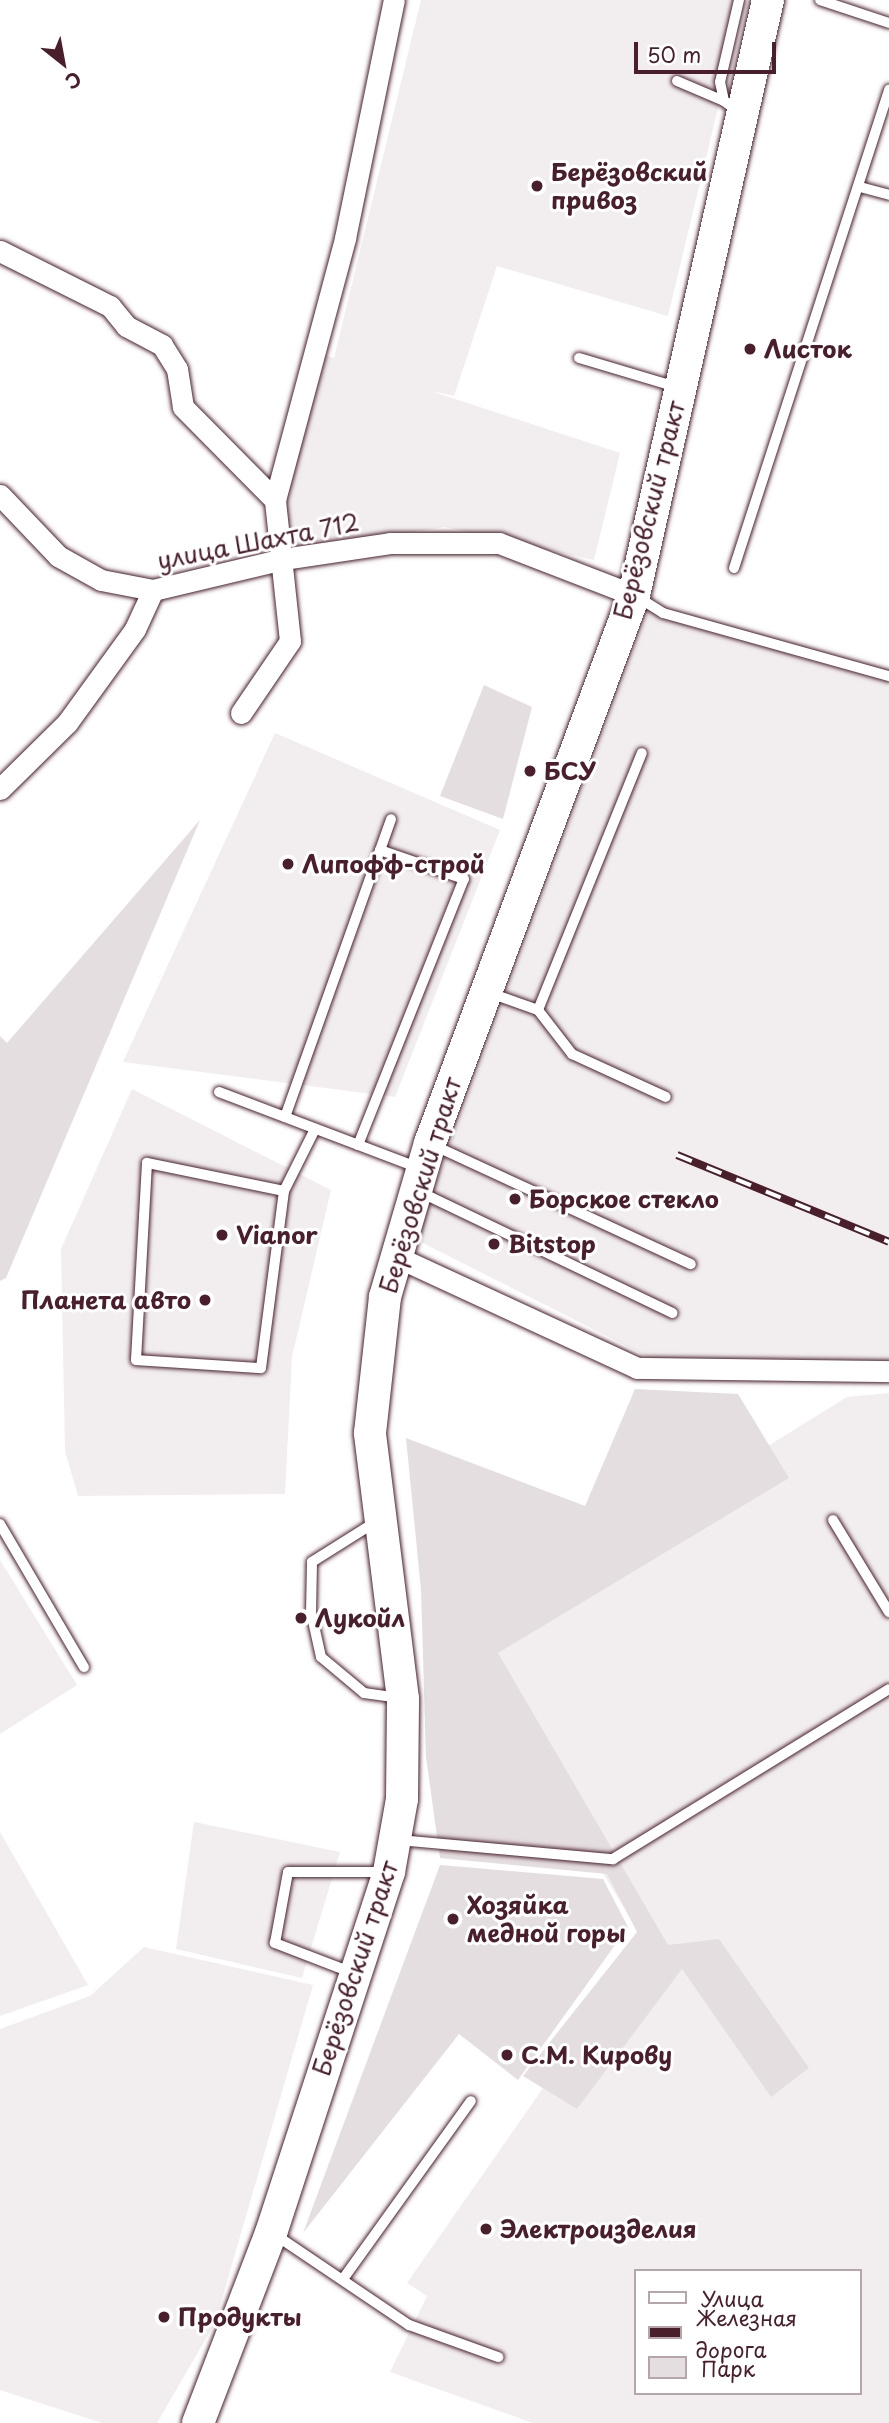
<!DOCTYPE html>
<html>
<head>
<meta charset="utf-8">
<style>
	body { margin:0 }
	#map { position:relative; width:889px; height:2423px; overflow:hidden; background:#fff; font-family:"Playpen Sans",sans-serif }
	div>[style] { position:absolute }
	.built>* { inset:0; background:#f2eeef }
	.green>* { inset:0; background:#e5dee0 }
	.roads { filter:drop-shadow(0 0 2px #4a1f2b) drop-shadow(0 0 2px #4a1f2b) }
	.service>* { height:10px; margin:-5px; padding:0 5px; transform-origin:5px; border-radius:5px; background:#fff }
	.minor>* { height:21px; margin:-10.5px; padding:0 10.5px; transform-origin:10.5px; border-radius:10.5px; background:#fff }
	.primary>* { height:32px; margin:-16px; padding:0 16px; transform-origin:16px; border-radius:16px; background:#fff }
	.rail>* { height:8px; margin-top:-4px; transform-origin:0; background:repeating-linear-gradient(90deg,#fff 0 16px,#4a1f2b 0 32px); box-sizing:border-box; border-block:2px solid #4a1f2b }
	.dots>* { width:19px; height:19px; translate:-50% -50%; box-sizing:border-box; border:4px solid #fff; border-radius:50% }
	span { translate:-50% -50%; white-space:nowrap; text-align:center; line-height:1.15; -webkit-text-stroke:6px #fff; paint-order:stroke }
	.poi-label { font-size:24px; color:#4a1f2b; font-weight:700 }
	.left { translate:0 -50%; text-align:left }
	.right { translate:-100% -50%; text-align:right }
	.street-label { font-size:24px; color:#4a1f2b }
	.legend { position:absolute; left:634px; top:2269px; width:228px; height:126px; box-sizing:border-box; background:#fff; border:2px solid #b7a5aa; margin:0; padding:9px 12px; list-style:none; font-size:21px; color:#4a1f2b }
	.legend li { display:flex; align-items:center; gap:14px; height:35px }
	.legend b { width:35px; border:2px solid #b7a5aa }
	.north { position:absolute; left:28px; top:28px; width:70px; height:70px; -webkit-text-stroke:5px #fff; paint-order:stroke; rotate:149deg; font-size:19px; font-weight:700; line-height:28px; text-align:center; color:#4a1f2b }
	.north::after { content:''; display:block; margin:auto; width:24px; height:32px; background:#4a1f2b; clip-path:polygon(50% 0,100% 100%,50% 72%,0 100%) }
	.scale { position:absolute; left:634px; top:42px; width:142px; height:32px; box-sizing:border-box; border:4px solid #4a1f2b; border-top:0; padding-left:9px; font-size:21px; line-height:24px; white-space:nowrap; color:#4a1f2b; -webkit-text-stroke:5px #fff; paint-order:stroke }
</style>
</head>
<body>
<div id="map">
	<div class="built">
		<div style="clip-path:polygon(421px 0,744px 0,668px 316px,497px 266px,454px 396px,431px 391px,620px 453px,594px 560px,445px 527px,276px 553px,317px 353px,334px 358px)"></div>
		<div style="clip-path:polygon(651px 604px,889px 670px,889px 1360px,652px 1359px,415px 1239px)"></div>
		<div style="clip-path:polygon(275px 733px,500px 830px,395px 1097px,123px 1062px)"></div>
		<div style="clip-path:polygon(132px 1089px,331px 1190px,292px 1357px,285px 1494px,78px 1496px,65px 1451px,61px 1249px)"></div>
		<div style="clip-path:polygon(evenodd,889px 1393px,889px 2423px,533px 2423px,390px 2372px,427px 2296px,407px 2283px,645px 1942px,459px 1638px,847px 1397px,889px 1393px,635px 2271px,859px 2271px,859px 2393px,635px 2393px,635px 2271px)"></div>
		<div style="clip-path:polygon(0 1560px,77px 1685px,0 1734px)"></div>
		<div style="clip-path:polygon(194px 1822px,340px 1852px,302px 1978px,176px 1949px)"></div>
		<div style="clip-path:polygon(0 1832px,88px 1985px,0 2016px)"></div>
		<div style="clip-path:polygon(144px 1947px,313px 1985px,215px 2323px,157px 2423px,102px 2423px,0 2390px,0 2029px,90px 1996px)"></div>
	</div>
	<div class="green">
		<div style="clip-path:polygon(484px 685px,532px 707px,503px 819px,440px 796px)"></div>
		<div style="clip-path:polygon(200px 820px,6px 1278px,0 1281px,0 1036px,7px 1043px)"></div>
		<div style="clip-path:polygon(635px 1389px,738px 1394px,789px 1478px,498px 1653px,668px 1945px,719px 1939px,809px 2068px,771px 2097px,682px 1969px,577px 2109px,523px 2076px,637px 1932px,607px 1874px,440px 1858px,426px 1757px,421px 1590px,406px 1438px,585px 1506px)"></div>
		<div style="clip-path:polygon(440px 1865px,603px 1879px,628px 1927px,518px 2080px,459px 2034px,303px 2233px)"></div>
	</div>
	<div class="roads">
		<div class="service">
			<div style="left:739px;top:0;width:84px;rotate:103deg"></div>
			<div style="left:720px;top:82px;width:19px;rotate:78deg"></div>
			<div style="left:724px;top:101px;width:20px;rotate:37deg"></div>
			<div style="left:820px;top:0;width:73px;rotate:18.4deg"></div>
			<div style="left:677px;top:81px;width:51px;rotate:23.1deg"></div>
			<div style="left:860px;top:187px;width:30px;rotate:15deg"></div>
			<div style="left:579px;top:358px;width:101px;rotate:16.6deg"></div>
			<div style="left:734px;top:568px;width:503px;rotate:-72.03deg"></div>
			<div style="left:636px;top:596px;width:32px;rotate:32deg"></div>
			<div style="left:663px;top:613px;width:235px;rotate:15.6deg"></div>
			<div style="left:490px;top:993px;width:51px;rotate:19.5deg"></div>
			<div style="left:538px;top:1010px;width:277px;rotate:-68deg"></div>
			<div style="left:538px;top:1010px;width:56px;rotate:52.3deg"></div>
			<div style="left:572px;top:1054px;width:103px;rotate:24.6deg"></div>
			<div style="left:219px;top:1092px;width:214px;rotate:20.8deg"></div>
			<div style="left:285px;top:1117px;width:316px;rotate:-70.4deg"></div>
			<div style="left:358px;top:1145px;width:286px;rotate:-68.3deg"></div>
			<div style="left:464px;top:879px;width:89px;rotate:-161deg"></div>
			<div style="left:433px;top:1145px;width:284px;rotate:24.8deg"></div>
			<div style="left:284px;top:1191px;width:140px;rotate:-168.4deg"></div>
			<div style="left:147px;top:1163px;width:197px;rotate:93.2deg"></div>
			<div style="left:136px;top:1360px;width:125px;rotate:3.7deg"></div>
			<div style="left:261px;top:1368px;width:178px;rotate:-82.6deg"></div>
			<div style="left:284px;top:1191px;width:69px;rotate:-63.4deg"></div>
			<div style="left:420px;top:1192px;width:280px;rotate:25.6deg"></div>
			<div style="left:833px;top:1520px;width:108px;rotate:58.7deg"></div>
			<div style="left:377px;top:1521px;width:77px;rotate:147.8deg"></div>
			<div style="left:312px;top:1562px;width:50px;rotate:91.1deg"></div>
			<div style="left:311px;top:1612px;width:46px;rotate:77.5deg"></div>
			<div style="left:321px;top:1657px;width:56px;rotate:39.9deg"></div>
			<div style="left:364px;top:1693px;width:35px;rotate:8deg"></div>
			<div style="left:0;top:1524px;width:166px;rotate:59.6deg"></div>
			<div style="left:398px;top:1840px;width:216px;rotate:5.1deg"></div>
			<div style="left:613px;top:1859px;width:324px;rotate:-31.6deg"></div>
			<div style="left:353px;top:1973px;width:84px;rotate:-159deg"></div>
			<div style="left:275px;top:1943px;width:72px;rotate:-79.6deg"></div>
			<div style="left:288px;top:1872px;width:98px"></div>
			<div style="left:274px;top:2234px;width:163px;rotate:34deg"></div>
			<div style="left:409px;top:2325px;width:95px;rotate:19.8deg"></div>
			<div style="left:343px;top:2279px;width:219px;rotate:-54.3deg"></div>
		</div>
		<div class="minor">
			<div style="left:0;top:251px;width:123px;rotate:26.6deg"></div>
			<div style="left:110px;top:306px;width:26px;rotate:51deg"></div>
			<div style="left:126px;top:326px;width:41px;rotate:27.8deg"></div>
			<div style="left:162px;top:345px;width:28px;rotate:58deg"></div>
			<div style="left:177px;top:369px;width:38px;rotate:81deg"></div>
			<div style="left:183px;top:407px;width:131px;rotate:45.3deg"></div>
			<div style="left:0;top:495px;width:84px;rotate:46.4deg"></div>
			<div style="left:58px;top:556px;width:49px;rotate:29.2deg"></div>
			<div style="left:101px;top:580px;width:53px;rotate:10.9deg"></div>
			<div style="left:153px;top:590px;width:134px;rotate:-13.4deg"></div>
			<div style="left:283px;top:559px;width:108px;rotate:-8.5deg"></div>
			<div style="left:390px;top:543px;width:109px"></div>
			<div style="left:499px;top:543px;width:145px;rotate:21.1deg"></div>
			<div style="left:241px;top:713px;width:87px;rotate:-55.8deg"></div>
			<div style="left:290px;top:641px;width:142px;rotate:-96.1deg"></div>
			<div style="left:275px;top:500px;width:271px;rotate:-75deg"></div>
			<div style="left:345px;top:238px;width:243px;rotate:-78.4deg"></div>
			<div style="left:0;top:789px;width:94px;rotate:-44.6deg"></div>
			<div style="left:67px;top:723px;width:116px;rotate:-54.1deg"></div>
			<div style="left:135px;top:629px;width:43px;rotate:-65.2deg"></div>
			<div style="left:395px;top:1256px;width:267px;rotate:24.8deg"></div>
			<div style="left:637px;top:1368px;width:252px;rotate:0.7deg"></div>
		</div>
		<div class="primary">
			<div style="left:198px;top:2423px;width:204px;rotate:-69deg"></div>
			<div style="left:271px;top:2233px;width:380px;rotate:-71.9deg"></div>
			<div style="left:389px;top:1872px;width:74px;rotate:-79.9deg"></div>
			<div style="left:402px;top:1799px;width:100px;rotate:-89.4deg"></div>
			<div style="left:403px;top:1699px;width:268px;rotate:-97.1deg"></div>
			<div style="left:370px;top:1433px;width:137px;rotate:-83.7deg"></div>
			<div style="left:385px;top:1297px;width:160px;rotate:-73.7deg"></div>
			<div style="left:430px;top:1143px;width:585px;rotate:-69.58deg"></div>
			<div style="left:634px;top:595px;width:610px;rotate:-77.31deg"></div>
		</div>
	</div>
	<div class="rail">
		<div style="left:677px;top:1155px;width:229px;rotate:22.3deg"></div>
	</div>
	<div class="dots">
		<div style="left:537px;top:186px;background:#4a1f2b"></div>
		<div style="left:750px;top:349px;background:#4a1f2b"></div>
		<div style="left:530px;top:771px;background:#4a1f2b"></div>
		<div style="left:288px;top:864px;background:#4a1f2b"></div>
		<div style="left:515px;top:1199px;background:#4a1f2b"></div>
		<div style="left:222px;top:1235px;background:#4a1f2b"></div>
		<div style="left:494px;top:1244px;background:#4a1f2b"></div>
		<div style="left:205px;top:1300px;background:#4a1f2b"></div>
		<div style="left:301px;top:1618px;background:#4a1f2b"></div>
		<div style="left:453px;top:1919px;background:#4a1f2b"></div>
		<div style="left:507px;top:2055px;background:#4a1f2b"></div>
		<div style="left:486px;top:2229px;background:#4a1f2b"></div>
		<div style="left:164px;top:2317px;background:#4a1f2b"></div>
	</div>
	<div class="poi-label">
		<span class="left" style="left:551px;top:186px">Берёзовский<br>привоз</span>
		<span class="left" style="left:764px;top:349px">Листок</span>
		<span class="left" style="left:544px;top:771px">БСУ</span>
		<span class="left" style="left:302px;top:864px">Липофф-строй</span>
		<span class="left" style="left:529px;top:1199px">Борское стекло</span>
		<span class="left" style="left:236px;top:1235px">Vianor</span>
		<span class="left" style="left:508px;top:1244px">Bitstop</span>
		<span class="right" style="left:191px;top:1300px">Планета авто</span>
		<span class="left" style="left:315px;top:1618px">Лукойл</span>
		<span class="left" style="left:467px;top:1919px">Хозяйка<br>медной горы</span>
		<span class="left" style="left:521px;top:2055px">С.М. Кирову</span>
		<span class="left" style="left:500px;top:2229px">Электроизделия</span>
		<span class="left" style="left:178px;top:2317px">Продукты</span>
	</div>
	<div class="street-label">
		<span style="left:649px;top:510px;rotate:-76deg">Берёзовский тракт</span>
		<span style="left:258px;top:541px;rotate:-11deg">улица Шахта 712</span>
		<span style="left:420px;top:1185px;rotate:-73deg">Берёзовский тракт</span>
		<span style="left:355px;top:1968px;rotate:-72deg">Берёзовский тракт</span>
	</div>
	<ul class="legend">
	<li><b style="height:9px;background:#fff"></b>Улица</li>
	<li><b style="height:9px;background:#4a1f2b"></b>Железная дорога</li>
	<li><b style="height:19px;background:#e5dee0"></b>Парк</li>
	</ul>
	<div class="north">С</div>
	<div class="scale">50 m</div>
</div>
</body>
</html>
